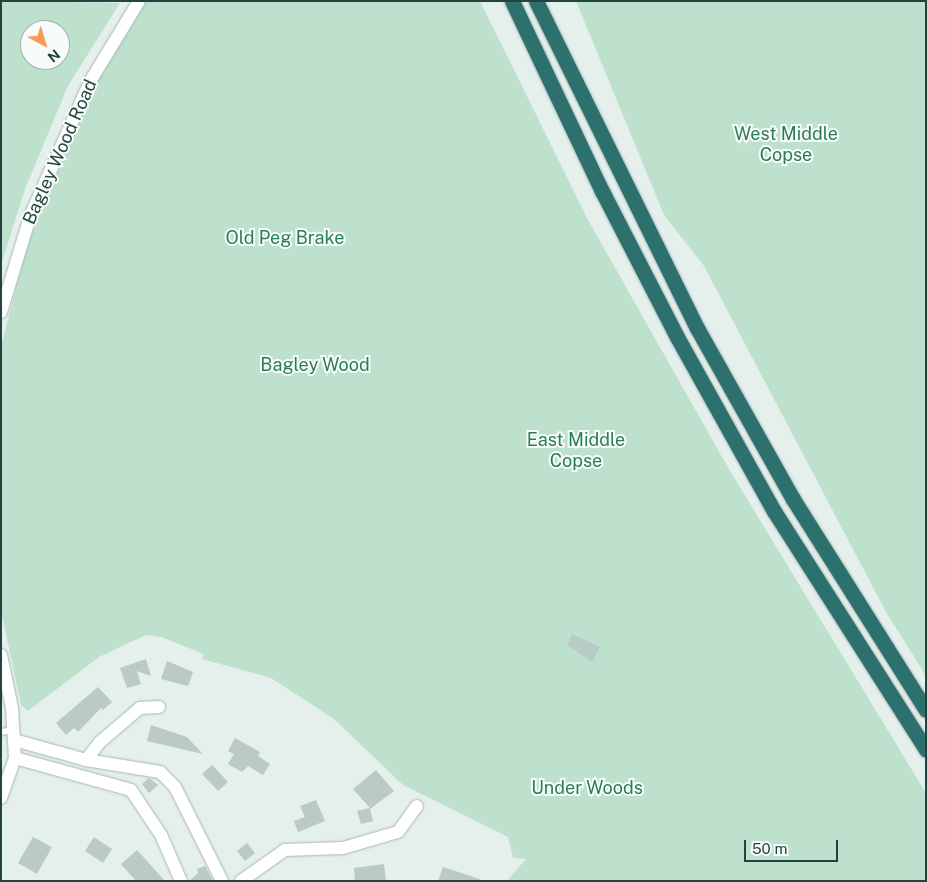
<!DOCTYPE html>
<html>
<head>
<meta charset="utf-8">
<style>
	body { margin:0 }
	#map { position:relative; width:927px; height:882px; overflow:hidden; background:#e5efec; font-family:"Public Sans",sans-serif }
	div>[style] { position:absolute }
	.green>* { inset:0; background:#bee1cd }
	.building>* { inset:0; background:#bacac6 }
	.roads { filter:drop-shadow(0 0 1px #a7b8b5) drop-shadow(0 0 1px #a7b8b5) }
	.lane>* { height:6px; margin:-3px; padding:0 3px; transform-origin:3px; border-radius:3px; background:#fff }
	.street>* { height:12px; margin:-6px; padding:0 6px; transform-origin:6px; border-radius:6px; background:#fff }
	.highway>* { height:15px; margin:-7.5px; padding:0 7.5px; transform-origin:7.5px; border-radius:7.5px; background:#2d716e }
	span { translate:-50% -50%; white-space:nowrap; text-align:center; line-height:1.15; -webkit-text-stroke:4px #f7fbfa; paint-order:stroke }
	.park-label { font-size:18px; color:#2b7c58 }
	.street-label { font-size:18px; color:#23433f }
	.frame { position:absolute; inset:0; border:2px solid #23433f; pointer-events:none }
	.north { position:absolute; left:20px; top:20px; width:50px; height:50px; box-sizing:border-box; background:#f7fbfa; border:1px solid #a2b1af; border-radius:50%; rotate:141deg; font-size:14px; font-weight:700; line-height:20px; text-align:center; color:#23433f }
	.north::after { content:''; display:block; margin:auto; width:18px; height:22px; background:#f89b5a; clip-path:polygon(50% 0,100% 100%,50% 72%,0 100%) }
	.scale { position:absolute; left:744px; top:840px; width:94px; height:22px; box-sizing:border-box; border:2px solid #23433f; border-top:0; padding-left:6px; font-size:15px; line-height:18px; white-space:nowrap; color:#23433f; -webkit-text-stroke:4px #f7fbfa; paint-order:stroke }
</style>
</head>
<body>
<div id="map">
	<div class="green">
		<div style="clip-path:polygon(evenodd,1px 1px,120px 3px,68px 86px,25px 189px,1px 265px,1px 1px,30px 30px,60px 30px,60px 60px,30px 60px,30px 30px)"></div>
		<div style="clip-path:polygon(145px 1px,480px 1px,588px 220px,730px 471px,926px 793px,926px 881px,507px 881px,526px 859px,513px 858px,508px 837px,403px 785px,334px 719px,271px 678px,202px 659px,204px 654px,161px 637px,146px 635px,99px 657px,28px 711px,21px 705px,1px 610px,1px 347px,26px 248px,95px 83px)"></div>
		<div style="clip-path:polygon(576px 1px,926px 1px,926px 676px,886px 612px,704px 266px,664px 215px)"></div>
	</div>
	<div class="building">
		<div style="clip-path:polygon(572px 634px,600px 647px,592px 662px,567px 645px)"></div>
		<div style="clip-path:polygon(146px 659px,151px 676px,137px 671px,141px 684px,127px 688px,120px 668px)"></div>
		<div style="clip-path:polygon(167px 661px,193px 672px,188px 686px,161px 679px)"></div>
		<div style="clip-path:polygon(98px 687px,112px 702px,103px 710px,101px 708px,78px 732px,74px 728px,66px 735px,56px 723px)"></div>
		<div style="clip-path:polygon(151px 725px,187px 737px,203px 754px,147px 741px)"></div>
		<div style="clip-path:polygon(235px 738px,260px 752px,258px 756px,270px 764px,263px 775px,248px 766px,242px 772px,228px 764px,234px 754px,228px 751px)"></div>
		<div style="clip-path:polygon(212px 765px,228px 782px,218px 791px,202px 774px)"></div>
		<div style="clip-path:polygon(376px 770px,394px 791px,370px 809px,373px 821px,361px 824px,357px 811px,370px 808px,353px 789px)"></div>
		<div style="clip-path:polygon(149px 778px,158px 785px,149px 793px,142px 784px)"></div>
		<div style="clip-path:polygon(316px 800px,325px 821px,298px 832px,294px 821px,305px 817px,300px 806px)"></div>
		<div style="clip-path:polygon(33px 837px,52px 847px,37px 874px,18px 863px)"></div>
		<div style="clip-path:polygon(94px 837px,112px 849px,103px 863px,85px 851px)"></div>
		<div style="clip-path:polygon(247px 843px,255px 853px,245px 861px,237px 851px)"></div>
		<div style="clip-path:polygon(137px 850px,165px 881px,136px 881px,121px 864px)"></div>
		<div style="clip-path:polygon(384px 864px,386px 881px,355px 881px,354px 868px)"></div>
		<div style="clip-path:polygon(205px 866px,213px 881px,189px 881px,198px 873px,197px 869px)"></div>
		<div style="clip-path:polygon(443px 867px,480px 879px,479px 881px,438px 881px)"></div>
	</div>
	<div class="roads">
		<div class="lane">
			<div style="left:1px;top:732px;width:12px;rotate:-9deg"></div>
		</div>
		<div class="street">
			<div style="left:1px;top:312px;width:102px;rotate:-73deg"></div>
			<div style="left:31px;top:214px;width:147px;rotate:-65.9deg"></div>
			<div style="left:91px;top:80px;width:92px;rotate:-58.7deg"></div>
			<div style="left:1px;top:655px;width:54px;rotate:78.3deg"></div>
			<div style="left:12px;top:708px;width:50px;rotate:86.6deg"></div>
			<div style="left:15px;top:758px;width:42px;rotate:109.3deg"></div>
			<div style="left:14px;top:740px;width:75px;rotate:15.5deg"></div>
			<div style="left:86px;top:760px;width:75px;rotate:9.2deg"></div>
			<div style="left:160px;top:772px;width:21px;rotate:45deg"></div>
			<div style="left:175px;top:787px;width:105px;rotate:63.4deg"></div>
			<div style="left:15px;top:758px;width:120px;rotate:15.4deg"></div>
			<div style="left:131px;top:790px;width:54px;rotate:56.3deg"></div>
			<div style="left:161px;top:835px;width:50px;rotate:66.5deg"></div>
			<div style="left:86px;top:760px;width:23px;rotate:-52deg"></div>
			<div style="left:100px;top:742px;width:52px;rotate:-40.4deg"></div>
			<div style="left:140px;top:708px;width:19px;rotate:-3deg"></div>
			<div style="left:241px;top:881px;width:54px;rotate:-35.2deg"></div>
			<div style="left:285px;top:850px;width:58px;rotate:-2deg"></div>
			<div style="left:343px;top:848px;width:57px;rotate:-16.2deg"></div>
			<div style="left:398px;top:832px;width:32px;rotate:-54deg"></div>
		</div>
		<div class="highway">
			<div style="left:512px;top:1px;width:210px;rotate:64.7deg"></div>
			<div style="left:602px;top:191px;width:164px;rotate:62.8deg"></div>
			<div style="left:677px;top:337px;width:199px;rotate:60.9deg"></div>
			<div style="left:774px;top:511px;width:283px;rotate:57.5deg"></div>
			<div style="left:536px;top:1px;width:364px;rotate:63.8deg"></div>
			<div style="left:697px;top:328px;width:196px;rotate:60.7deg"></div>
			<div style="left:793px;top:499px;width:249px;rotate:57.8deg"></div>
		</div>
	</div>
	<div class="park-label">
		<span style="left:786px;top:145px">West Middle<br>Copse</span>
		<span style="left:285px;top:238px">Old Peg Brake</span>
		<span style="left:315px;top:365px">Bagley Wood</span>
		<span style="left:576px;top:451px">East Middle<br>Copse</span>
		<span style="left:587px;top:788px">Under Woods</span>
	</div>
	<div class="street-label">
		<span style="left:60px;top:152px;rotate:-66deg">Bagley Wood Road</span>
	</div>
	<div class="frame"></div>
	<div class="north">N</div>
	<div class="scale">50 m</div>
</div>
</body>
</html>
